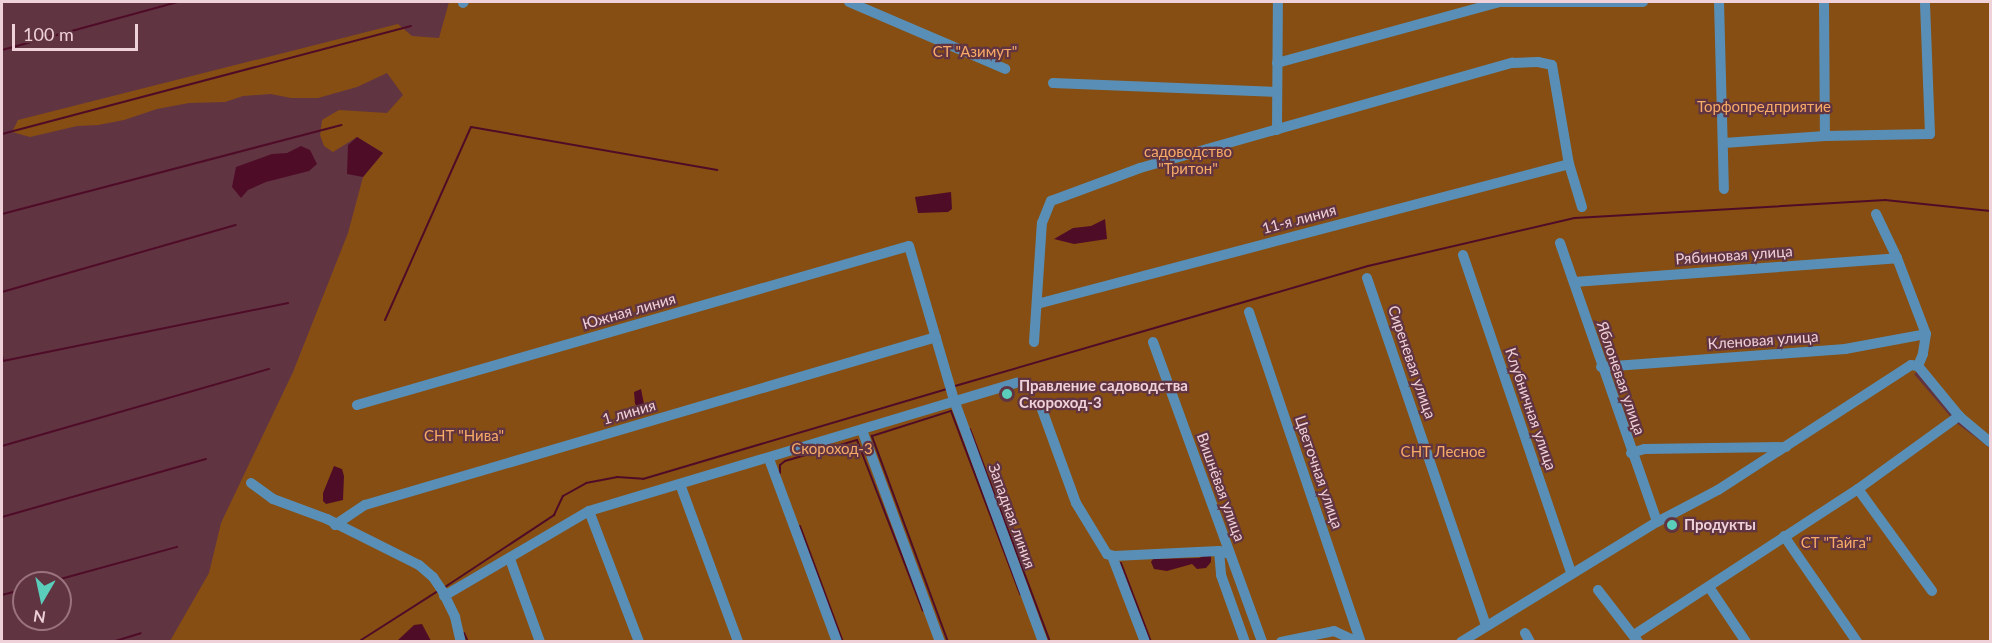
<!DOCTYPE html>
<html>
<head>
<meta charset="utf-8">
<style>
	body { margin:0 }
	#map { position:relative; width:1992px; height:643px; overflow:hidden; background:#613442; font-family:Lato,sans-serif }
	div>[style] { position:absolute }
	.green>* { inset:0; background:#864e12 }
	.water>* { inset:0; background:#4f0c27 }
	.stream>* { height:2px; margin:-1px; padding:0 1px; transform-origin:1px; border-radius:1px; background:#4f0c27 }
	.minor>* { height:10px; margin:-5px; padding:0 5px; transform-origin:5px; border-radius:5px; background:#598fb6 }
	.dots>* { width:16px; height:16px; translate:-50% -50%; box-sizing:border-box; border:3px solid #613442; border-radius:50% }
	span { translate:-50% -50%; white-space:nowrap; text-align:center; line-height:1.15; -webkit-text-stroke:4.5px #613442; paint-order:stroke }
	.park-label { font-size:15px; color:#f7ab67 }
	.street-label { font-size:15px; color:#efd1d9 }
	.poi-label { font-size:15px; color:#efd1d9; font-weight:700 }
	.left { translate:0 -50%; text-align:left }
	.frame { position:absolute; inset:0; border:3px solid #efd1d9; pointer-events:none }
	.north { position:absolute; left:12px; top:571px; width:60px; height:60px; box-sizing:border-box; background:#613442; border:2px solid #9a737e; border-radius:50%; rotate:189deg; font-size:16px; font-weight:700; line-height:24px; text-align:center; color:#efd1d9 }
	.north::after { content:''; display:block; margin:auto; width:21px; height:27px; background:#5bcebb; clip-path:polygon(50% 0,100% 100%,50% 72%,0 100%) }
	.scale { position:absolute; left:12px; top:24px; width:126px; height:27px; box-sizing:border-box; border:3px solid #efd1d9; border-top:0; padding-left:8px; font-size:18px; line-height:21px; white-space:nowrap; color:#efd1d9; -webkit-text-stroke:4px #613442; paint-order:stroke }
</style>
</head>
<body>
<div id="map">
	<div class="green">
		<div style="clip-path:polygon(449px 2px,1990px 2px,1990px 438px,1956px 408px,1922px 368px,1914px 374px,1955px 422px,1990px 448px,1990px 641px,170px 641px,209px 573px,221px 523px,293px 372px,348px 233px,363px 177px,383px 153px,357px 137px,333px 152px,324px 146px,320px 135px,322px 120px,339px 110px,387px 113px,403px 95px,387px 73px,357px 87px,318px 98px,291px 98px,271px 94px,243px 96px,225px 102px,189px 103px,157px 109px,124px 120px,98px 125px,77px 126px,30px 137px,12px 132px,18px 120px,398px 24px,412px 36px,439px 38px)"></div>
	</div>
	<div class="water">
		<div style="clip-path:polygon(357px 137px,383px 153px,363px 177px,347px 174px,348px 145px)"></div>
		<div style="clip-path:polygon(301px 146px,310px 150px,317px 164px,309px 171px,266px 182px,248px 190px,241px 198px,232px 187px,236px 167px,272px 154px,287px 153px)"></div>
		<div style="clip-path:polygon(951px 192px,952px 209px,948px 212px,918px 213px,915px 197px)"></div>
		<div style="clip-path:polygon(1105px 219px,1107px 239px,1074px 244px,1054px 239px,1073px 228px,1091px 226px)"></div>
		<div style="clip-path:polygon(641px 389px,644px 404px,639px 408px,635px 404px,634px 392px)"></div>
		<div style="clip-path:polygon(334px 466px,342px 469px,344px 476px,343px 500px,326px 504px,323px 501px,323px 493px)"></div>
		<div style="clip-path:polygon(1206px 555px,1211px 556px,1211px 562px,1206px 568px,1197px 569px,1192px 564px,1167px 571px,1154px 569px,1151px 562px,1153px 559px,1199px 558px)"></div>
		<div style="clip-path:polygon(422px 624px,431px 641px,397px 641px,414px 625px)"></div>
	</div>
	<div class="stream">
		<div style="left:2px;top:50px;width:182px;rotate:-15.3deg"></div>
		<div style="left:2px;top:134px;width:423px;rotate:-14.8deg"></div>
		<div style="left:2px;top:214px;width:351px;rotate:-14.7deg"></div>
		<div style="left:2px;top:292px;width:243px;rotate:-16deg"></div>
		<div style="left:385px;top:320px;width:211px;rotate:-66deg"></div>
		<div style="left:471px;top:127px;width:250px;rotate:9.9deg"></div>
		<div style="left:2px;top:356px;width:5px;rotate:79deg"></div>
		<div style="left:3px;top:361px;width:291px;rotate:-11.5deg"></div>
		<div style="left:955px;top:386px;width:430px;rotate:-16.2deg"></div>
		<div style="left:1368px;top:266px;width:212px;rotate:-13.1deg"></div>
		<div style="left:1575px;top:218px;width:311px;rotate:-3.3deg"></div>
		<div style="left:1885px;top:200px;width:106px;rotate:6deg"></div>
		<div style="left:970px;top:429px;width:228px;rotate:69.4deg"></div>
		<div style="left:2px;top:446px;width:278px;rotate:-16.1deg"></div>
		<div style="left:780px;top:473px;width:8px;rotate:-90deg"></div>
		<div style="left:780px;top:465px;width:6px;rotate:-39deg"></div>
		<div style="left:785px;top:461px;width:75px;rotate:-16.3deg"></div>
		<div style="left:857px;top:440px;width:183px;rotate:68.9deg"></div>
		<div style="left:2px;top:517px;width:212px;rotate:-15.9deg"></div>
		<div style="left:800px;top:526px;width:124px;rotate:69.7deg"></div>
		<div style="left:1121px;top:563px;width:85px;rotate:69.2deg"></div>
		<div style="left:46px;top:583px;width:136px;rotate:-15.4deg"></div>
		<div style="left:445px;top:587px;width:131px;rotate:-33.4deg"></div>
		<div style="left:554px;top:515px;width:21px;rotate:-65deg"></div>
		<div style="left:563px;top:496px;width:26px;rotate:-29deg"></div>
		<div style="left:586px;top:483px;width:32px;rotate:-11deg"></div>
		<div style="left:617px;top:477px;width:26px;rotate:4deg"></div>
		<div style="left:643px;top:479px;width:317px;rotate:-16.5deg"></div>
		<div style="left:2px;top:595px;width:23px;rotate:-15deg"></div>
		<div style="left:464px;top:633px;width:10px;rotate:66deg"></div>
		<div style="left:112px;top:642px;width:30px;rotate:-17deg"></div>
		<div style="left:358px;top:642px;width:95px;rotate:-32.5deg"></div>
		<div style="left:948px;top:642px;width:220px;rotate:-110.3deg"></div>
		<div style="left:872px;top:436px;width:83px;rotate:-17.6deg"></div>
		<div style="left:951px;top:411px;width:196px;rotate:69.3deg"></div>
	</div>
	<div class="minor">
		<div style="left:849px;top:2px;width:170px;rotate:23.2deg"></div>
		<div style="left:1493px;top:2px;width:150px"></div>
		<div style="left:1719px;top:2px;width:187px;rotate:88.5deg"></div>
		<div style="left:1824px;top:2px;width:134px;rotate:89.6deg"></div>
		<div style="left:463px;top:3px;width:1px;rotate:-45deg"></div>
		<div style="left:1277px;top:63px;width:231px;rotate:-15.3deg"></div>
		<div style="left:1053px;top:83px;width:224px;rotate:2.3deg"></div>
		<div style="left:1277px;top:130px;width:128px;rotate:-89.6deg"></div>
		<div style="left:1724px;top:143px;width:101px;rotate:-4deg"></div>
		<div style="left:1825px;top:136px;width:105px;rotate:-1.1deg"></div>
		<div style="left:1930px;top:134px;width:132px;rotate:-92.2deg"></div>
		<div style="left:1876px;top:214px;width:49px;rotate:64.5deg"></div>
		<div style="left:1897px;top:258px;width:81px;rotate:69.1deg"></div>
		<div style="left:1926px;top:334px;width:20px;rotate:99deg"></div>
		<div style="left:1923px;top:354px;width:13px;rotate:113deg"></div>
		<div style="left:1560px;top:243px;width:295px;rotate:70.8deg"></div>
		<div style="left:1463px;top:255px;width:336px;rotate:71.2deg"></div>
		<div style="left:1367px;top:278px;width:368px;rotate:71.1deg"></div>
		<div style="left:1574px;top:282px;width:324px;rotate:-4.2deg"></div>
		<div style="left:1037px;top:304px;width:550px;rotate:-14.74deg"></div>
		<div style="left:1249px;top:312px;width:348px;rotate:71.3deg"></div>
		<div style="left:1034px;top:342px;width:119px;rotate:-86.2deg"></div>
		<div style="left:1042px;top:223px;width:24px;rotate:-68deg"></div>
		<div style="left:1051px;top:201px;width:95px;rotate:-20.3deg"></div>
		<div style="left:1140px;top:168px;width:387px;rotate:-15.8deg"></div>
		<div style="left:1512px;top:63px;width:26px;rotate:-2deg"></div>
		<div style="left:1538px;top:62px;width:14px;rotate:12deg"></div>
		<div style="left:1552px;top:65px;width:100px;rotate:80.3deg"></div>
		<div style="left:1569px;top:164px;width:45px;rotate:73.2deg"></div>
		<div style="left:1153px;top:342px;width:319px;rotate:70deg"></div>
		<div style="left:1601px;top:367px;width:245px;rotate:-4.2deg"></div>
		<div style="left:1845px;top:349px;width:82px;rotate:-10.5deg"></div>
		<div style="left:1040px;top:404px;width:105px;rotate:70deg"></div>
		<div style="left:1076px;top:503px;width:60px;rotate:58.7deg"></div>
		<div style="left:1107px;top:554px;width:7px;rotate:16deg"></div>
		<div style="left:1114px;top:556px;width:105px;rotate:-2.7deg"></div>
		<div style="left:1219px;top:551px;width:11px;rotate:15deg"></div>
		<div style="left:357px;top:405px;width:574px;rotate:-16.07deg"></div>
		<div style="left:909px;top:246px;width:160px;rotate:73.7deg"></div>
		<div style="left:954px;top:400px;width:258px;rotate:69.8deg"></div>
		<div style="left:862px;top:430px;width:226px;rotate:69.8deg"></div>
		<div style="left:1631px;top:453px;width:14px;rotate:-17deg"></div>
		<div style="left:1644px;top:449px;width:142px;rotate:-0.8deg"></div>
		<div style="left:769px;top:459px;width:195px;rotate:69.6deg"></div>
		<div style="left:251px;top:483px;width:27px;rotate:36deg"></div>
		<div style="left:273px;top:499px;width:58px;rotate:20.3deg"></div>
		<div style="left:327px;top:519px;width:103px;rotate:26.6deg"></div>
		<div style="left:419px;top:565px;width:18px;rotate:41deg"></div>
		<div style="left:433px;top:577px;width:18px;rotate:56deg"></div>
		<div style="left:443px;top:592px;width:28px;rotate:64deg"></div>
		<div style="left:455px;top:617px;width:26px;rotate:77deg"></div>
		<div style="left:680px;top:484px;width:168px;rotate:69.8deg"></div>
		<div style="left:1858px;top:489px;width:126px;rotate:54deg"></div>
		<div style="left:589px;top:511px;width:140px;rotate:69.1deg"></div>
		<div style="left:335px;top:525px;width:36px;rotate:-34deg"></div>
		<div style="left:365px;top:505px;width:595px;rotate:-16.39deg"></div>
		<div style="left:1784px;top:536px;width:129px;rotate:55.4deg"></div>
		<div style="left:1219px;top:551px;width:24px;rotate:85deg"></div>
		<div style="left:1221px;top:575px;width:71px;rotate:70.3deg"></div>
		<div style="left:1112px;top:556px;width:92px;rotate:69deg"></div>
		<div style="left:510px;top:559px;width:88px;rotate:70.1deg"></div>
		<div style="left:1709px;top:587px;width:66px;rotate:56.1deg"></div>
		<div style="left:1598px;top:590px;width:66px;rotate:52.4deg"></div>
		<div style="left:444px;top:596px;width:168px;rotate:-30.4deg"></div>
		<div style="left:589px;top:511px;width:447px;rotate:-16.7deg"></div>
		<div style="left:1525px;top:633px;width:10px;rotate:61deg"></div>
		<div style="left:1634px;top:635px;width:267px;rotate:-33.1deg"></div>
		<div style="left:1858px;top:489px;width:125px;rotate:-35.9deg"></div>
		<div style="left:1281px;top:642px;width:54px;rotate:-11.7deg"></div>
		<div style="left:1334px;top:631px;width:26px;rotate:25deg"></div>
		<div style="left:1461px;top:642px;width:230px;rotate:-31.5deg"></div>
		<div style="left:1657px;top:522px;width:69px;rotate:-27.7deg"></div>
		<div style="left:1718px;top:490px;width:230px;rotate:-32.9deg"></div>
		<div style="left:1911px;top:365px;width:7px;rotate:8deg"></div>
		<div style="left:1918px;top:366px;width:65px;rotate:50.6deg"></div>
		<div style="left:1959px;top:416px;width:40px;rotate:40deg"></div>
	</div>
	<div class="dots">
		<div style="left:1007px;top:394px;background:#5bcebb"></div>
		<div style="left:1672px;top:525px;background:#5bcebb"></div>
	</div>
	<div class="park-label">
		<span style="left:975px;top:52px">СТ "Азимут"</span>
		<span style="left:1764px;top:107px">Торфопредприятие</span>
		<span style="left:1188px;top:160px">садоводство<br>"Тритон"</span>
		<span style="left:464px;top:436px">СНТ "Нива"</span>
		<span style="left:832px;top:449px">Скороход-3</span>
		<span style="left:1443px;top:452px">СНТ Лесное</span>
		<span style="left:1836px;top:543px">СТ "Тайга"</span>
	</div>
	<div class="street-label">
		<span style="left:1299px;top:219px;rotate:-15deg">11-я линия</span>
		<span style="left:1734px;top:255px;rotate:-4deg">Рябиновая улица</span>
		<span style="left:629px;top:311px;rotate:-16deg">Южная линия</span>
		<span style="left:1763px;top:340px;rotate:-4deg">Кленовая улица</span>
		<span style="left:1412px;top:362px;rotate:71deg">Сиреневая улица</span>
		<span style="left:1621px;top:378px;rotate:71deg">Яблоневая улица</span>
		<span style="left:1531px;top:409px;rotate:71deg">Клубничная улица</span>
		<span style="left:629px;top:412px;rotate:-16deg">1 линия</span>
		<span style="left:1319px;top:472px;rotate:71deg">Цветочная улица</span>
		<span style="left:1221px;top:487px;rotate:70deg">Вишнёвая улица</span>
		<span style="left:1012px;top:516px;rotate:70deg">Западная линия</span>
	</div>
	<div class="poi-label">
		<span class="left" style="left:1019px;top:394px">Правление садоводства<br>Скороход-3</span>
		<span class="left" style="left:1684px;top:525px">Продукты</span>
	</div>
	<div class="frame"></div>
	<div class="north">N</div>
	<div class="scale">100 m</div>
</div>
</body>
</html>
